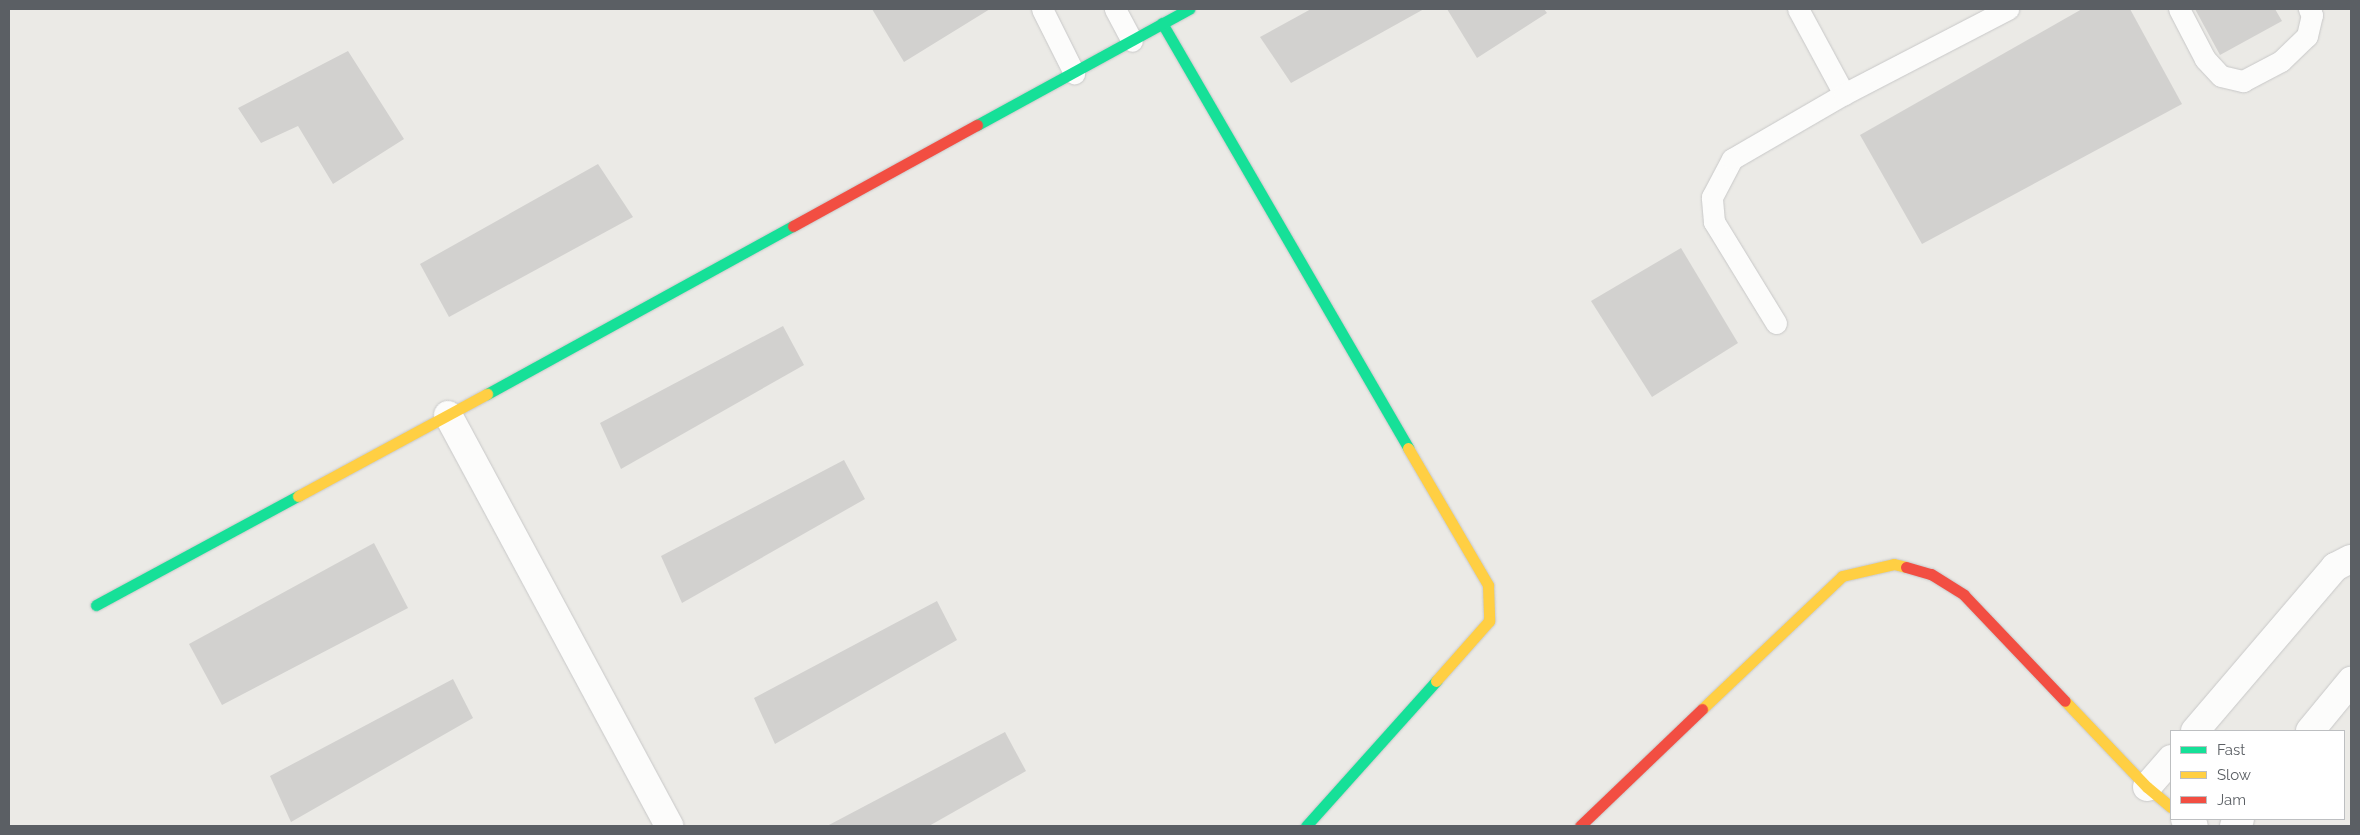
<!DOCTYPE html>
<html>
<head>
<meta charset="utf-8">
<style>
	body { margin:0 }
	#map { position:relative; width:2360px; height:835px; overflow:hidden; background:#ebeae6; font-family:Raleway,sans-serif }
	div>[style] { position:absolute }
	.building>* { inset:0; background:#d2d1cf }
	.roads { filter:drop-shadow(0 0 1px #c8c8c8) drop-shadow(0 0 1px #c8c8c8) }
	.lane>* { height:21px; margin:-10.5px; padding:0 10.5px; transform-origin:10.5px; border-radius:10.5px; background:#fcfcfb }
	.street>* { height:28px; margin:-14px; padding:0 14px; transform-origin:14px; border-radius:14px; background:#fcfcfb }
	.fast>* { height:11px; margin:-5.5px; padding:0 5.5px; transform-origin:5.5px; border-radius:5.5px; background:#16e098 }
	.slow>* { height:11px; margin:-5.5px; padding:0 5.5px; transform-origin:5.5px; border-radius:5.5px; background:#ffcf43 }
	.jam>* { height:11px; margin:-5.5px; padding:0 5.5px; transform-origin:5.5px; border-radius:5.5px; background:#f24e42 }
	span { translate:-50% -50%; white-space:nowrap; text-align:center; line-height:1.15; -webkit-text-stroke:4px #fff; paint-order:stroke }
	.frame { position:absolute; inset:0; border:10px solid #5b5f64; pointer-events:none }
	.legend { position:absolute; left:2170px; top:730px; width:175px; height:90px; box-sizing:border-box; background:#fff; border:1px solid #bdbfc1; margin:0; padding:6px 9px; list-style:none; font-size:15px; color:#5b5f64 }
	.legend li { display:flex; align-items:center; gap:10px; height:25px }
	.legend b { width:25px; border:1px solid #bdbfc1 }
</style>
</head>
<body>
<div id="map">
	<div class="building">
		<div style="clip-path:polygon(872px 9px,990px 9px,904px 62px)"></div>
		<div style="clip-path:polygon(1311px 9px,1424px 9px,1291px 83px,1260px 37px)"></div>
		<div style="clip-path:polygon(1447px 9px,1544px 9px,1547px 13px,1477px 58px)"></div>
		<div style="clip-path:polygon(2082px 9px,2130px 9px,2182px 104px,1922px 244px,1860px 135px)"></div>
		<div style="clip-path:polygon(2195px 9px,2275px 9px,2282px 21px,2220px 55px)"></div>
		<div style="clip-path:polygon(348px 51px,404px 139px,333px 184px,298px 126px,261px 143px,238px 108px)"></div>
		<div style="clip-path:polygon(598px 164px,633px 217px,449px 317px,420px 264px)"></div>
		<div style="clip-path:polygon(1681px 248px,1738px 343px,1652px 397px,1591px 301px)"></div>
		<div style="clip-path:polygon(783px 326px,804px 365px,621px 469px,600px 423px)"></div>
		<div style="clip-path:polygon(844px 460px,865px 499px,682px 603px,661px 556px)"></div>
		<div style="clip-path:polygon(374px 543px,408px 608px,222px 705px,189px 644px)"></div>
		<div style="clip-path:polygon(937px 601px,957px 640px,775px 744px,754px 698px)"></div>
		<div style="clip-path:polygon(453px 679px,473px 718px,291px 822px,270px 776px)"></div>
		<div style="clip-path:polygon(1005px 732px,1026px 771px,929px 826px,827px 826px)"></div>
	</div>
	<div class="roads">
		<div class="lane">
			<div style="left:1042px;top:9px;width:72px;rotate:63.4deg"></div>
			<div style="left:1115px;top:9px;width:36px;rotate:62deg"></div>
			<div style="left:1798px;top:9px;width:97px;rotate:61.6deg"></div>
			<div style="left:2179px;top:9px;width:56px;rotate:62.5deg"></div>
			<div style="left:2205px;top:59px;width:23px;rotate:47deg"></div>
			<div style="left:2221px;top:76px;width:23px;rotate:13deg"></div>
			<div style="left:2243px;top:81px;width:43px;rotate:-27.8deg"></div>
			<div style="left:2281px;top:61px;width:36px;rotate:-44deg"></div>
			<div style="left:2307px;top:36px;width:22px;rotate:-77deg"></div>
			<div style="left:2312px;top:15px;width:7px;rotate:-117deg"></div>
			<div style="left:1776px;top:323px;width:119px;rotate:-121.5deg"></div>
			<div style="left:1714px;top:222px;width:25px;rotate:-95deg"></div>
			<div style="left:1712px;top:197px;width:43px;rotate:-62.2deg"></div>
			<div style="left:1732px;top:159px;width:129px;rotate:-30.1deg"></div>
			<div style="left:1844px;top:94px;width:185px;rotate:-27.4deg"></div>
		</div>
		<div class="street">
			<div style="left:448px;top:415px;width:467px;rotate:61.7deg"></div>
			<div style="left:2195px;top:731px;width:216px;rotate:-49.5deg"></div>
			<div style="left:2335px;top:567px;width:18px;rotate:-27deg"></div>
			<div style="left:2310px;top:731px;width:65px;rotate:-50.6deg"></div>
			<div style="left:2147px;top:787px;width:37px;rotate:-49deg"></div>
			<div style="left:2185px;top:819px;width:11px;rotate:38deg"></div>
			<div style="left:2234px;top:826px;width:9px;rotate:-49deg"></div>
		</div>
		<div class="fast">
			<div style="left:1162px;top:23px;width:491px;rotate:59.9deg"></div>
			<div style="left:977px;top:125px;width:242px;rotate:-28.7deg"></div>
			<div style="left:487px;top:394px;width:349px;rotate:-28.8deg"></div>
			<div style="left:96px;top:605px;width:230px;rotate:-28.4deg"></div>
			<div style="left:1306px;top:826px;width:195px;rotate:-48.1deg"></div>
		</div>
		<div class="slow">
			<div style="left:1408px;top:448px;width:159px;rotate:59.7deg"></div>
			<div style="left:1488px;top:585px;width:36px;rotate:88deg"></div>
			<div style="left:1489px;top:621px;width:80px;rotate:131.5deg"></div>
			<div style="left:298px;top:496px;width:215px;rotate:-28.4deg"></div>
			<div style="left:2065px;top:701px;width:119px;rotate:46.4deg"></div>
			<div style="left:2147px;top:787px;width:31px;rotate:40deg"></div>
			<div style="left:1702px;top:709px;width:193px;rotate:-43.5deg"></div>
			<div style="left:1842px;top:576px;width:53px;rotate:-13deg"></div>
			<div style="left:1894px;top:564px;width:12px;rotate:14deg"></div>
		</div>
		<div class="jam">
			<div style="left:793px;top:226px;width:210px;rotate:-28.8deg"></div>
			<div style="left:1906px;top:567px;width:26px;rotate:16deg"></div>
			<div style="left:1931px;top:574px;width:39px;rotate:32deg"></div>
			<div style="left:1964px;top:595px;width:146px;rotate:46.4deg"></div>
			<div style="left:1580px;top:826px;width:169px;rotate:-43.8deg"></div>
		</div>
	</div>
	<div class="frame"></div>
	<ul class="legend">
	<li><b style="height:6px;background:#16e098"></b>Fast</li>
	<li><b style="height:6px;background:#ffcf43"></b>Slow</li>
	<li><b style="height:6px;background:#f24e42"></b>Jam</li>
	</ul>
</div>
</body>
</html>
